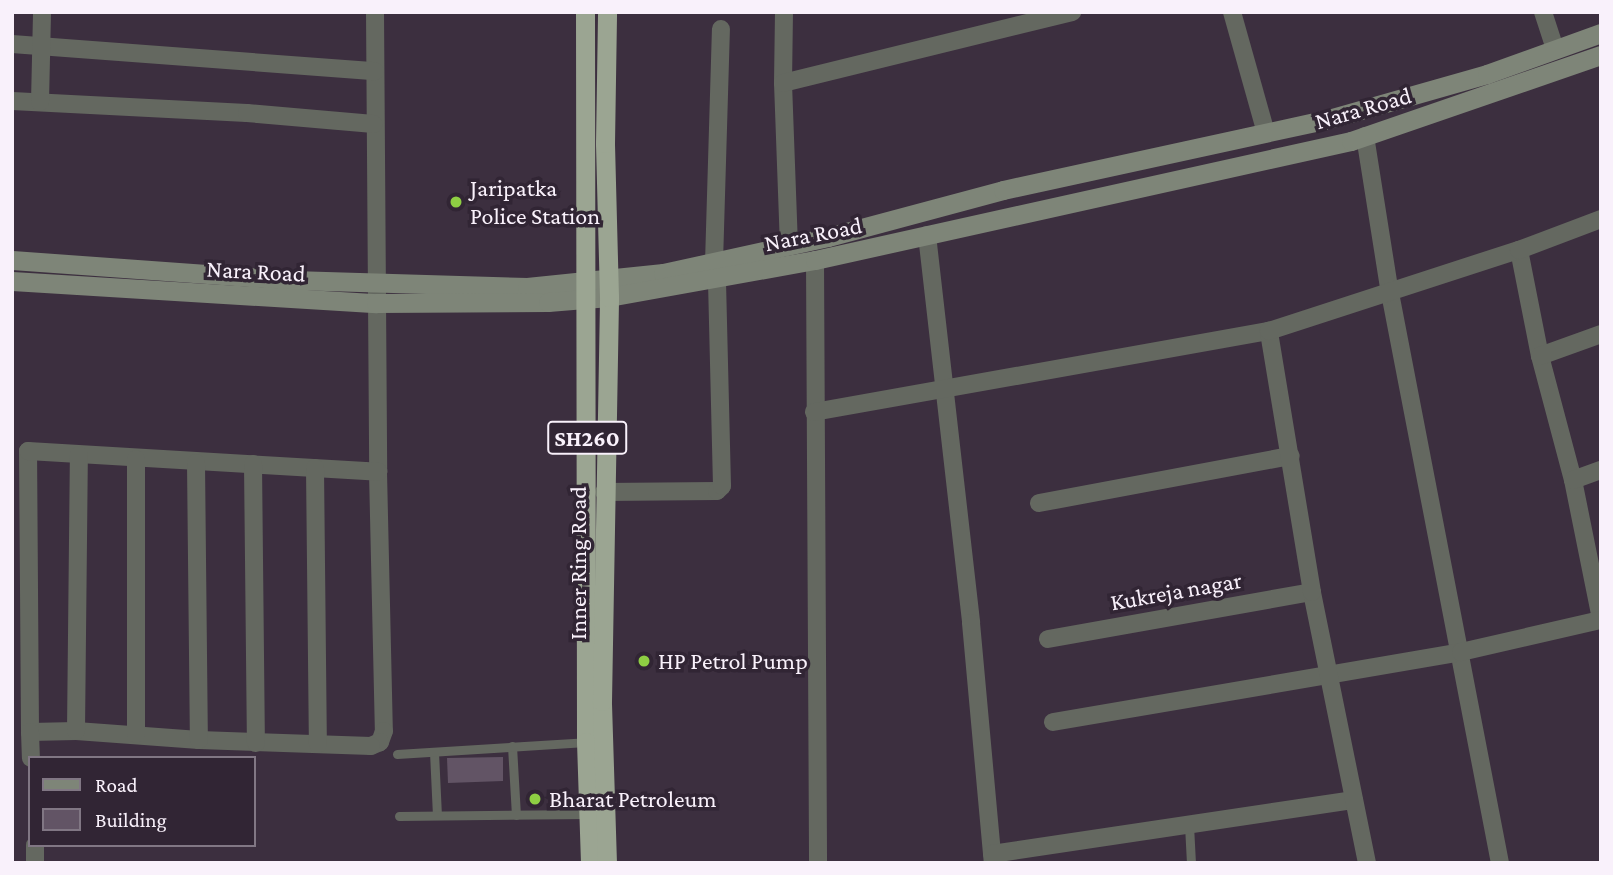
<!DOCTYPE html>
<html>
<head>
<meta charset="utf-8">
<style>
	body { margin:0 }
	#map { position:relative; width:1613px; height:875px; overflow:hidden; background:#3c2f3f; font-family:"Crimson Pro",serif }
	div>[style] { position:absolute }
	.building>* { inset:0; background:#625465 }
	.service>* { height:9px; margin:-4.5px; padding:0 4.5px; transform-origin:4.5px; border-radius:4.5px; background:#646860 }
	.minor>* { height:18px; margin:-9px; padding:0 9px; transform-origin:9px; border-radius:9px; background:#646860 }
	.secondary>* { height:19px; margin:-9.5px; padding:0 9.5px; transform-origin:9.5px; border-radius:9.5px; background:#7e8578 }
	.trunk>* { height:19px; margin:-9.5px; padding:0 9.5px; transform-origin:9.5px; border-radius:9.5px; background:#9ba592 }
	.dots>* { width:19px; height:19px; translate:-50% -50%; box-sizing:border-box; border:4px solid #312534; border-radius:50% }
	span { translate:-50% -50%; white-space:nowrap; text-align:center; line-height:1.15; -webkit-text-stroke:7px #312534; paint-order:stroke }
	.shield-label span { padding:2px 5px; background:#312534; border:2px solid; border-radius:5px; -webkit-text-stroke-width:0 }
	.shield-label { font-size:23px; color:#f9f1fb; font-weight:700 }
	.street-label { font-size:24px; color:#f9f1fb }
	.poi-label { font-size:24px; color:#f9f1fb }
	.left { translate:0 -50%; text-align:left }
	.frame { position:absolute; inset:0; border:14px solid #f9f1fb; pointer-events:none }
	.legend { position:absolute; left:28px; top:756px; width:228px; height:91px; box-sizing:border-box; background:#312534; border:2px solid #817784; margin:0; padding:9px 12px; list-style:none; font-size:21px; color:#f9f1fb }
	.legend li { display:flex; align-items:center; gap:14px; height:35px }
	.legend b { width:35px; border:2px solid #817784 }
</style>
</head>
<body>
<div id="map">
	<div class="building">
		<div style="clip-path:polygon(503px 757px,503px 781px,448px 783px,447px 758px)"></div>
	</div>
	<div class="service">
		<div style="left:512px;top:746px;width:69px;rotate:86.7deg"></div>
		<div style="left:434px;top:752px;width:63px;rotate:87.3deg"></div>
		<div style="left:397px;top:754px;width:189px;rotate:-3.6deg"></div>
		<div style="left:399px;top:816px;width:191px;rotate:-0.6deg"></div>
		<div style="left:1189px;top:825px;width:38px;rotate:87deg"></div>
	</div>
	<div class="minor">
		<div style="left:375px;top:12px;width:460px;rotate:89.6deg"></div>
		<div style="left:378px;top:472px;width:259px;rotate:88.7deg"></div>
		<div style="left:384px;top:731px;width:12px;rotate:110deg"></div>
		<div style="left:380px;top:742px;width:10px;rotate:156deg"></div>
		<div style="left:371px;top:746px;width:172px;rotate:-178deg"></div>
		<div style="left:199px;top:740px;width:123px;rotate:-175.8deg"></div>
		<div style="left:76px;top:731px;width:46px;rotate:178.8deg"></div>
		<div style="left:30px;top:732px;width:281px;rotate:-90.4deg"></div>
		<div style="left:28px;top:451px;width:351px;rotate:3.4deg"></div>
		<div style="left:784px;top:12px;width:71px;rotate:90.8deg"></div>
		<div style="left:783px;top:83px;width:162px;rotate:87.9deg"></div>
		<div style="left:1232px;top:12px;width:126px;rotate:74.3deg"></div>
		<div style="left:1543px;top:12px;width:39px;rotate:72deg"></div>
		<div style="left:12px;top:44px;width:364px;rotate:4.3deg"></div>
		<div style="left:783px;top:83px;width:298px;rotate:-13.8deg"></div>
		<div style="left:12px;top:101px;width:235px;rotate:2.9deg"></div>
		<div style="left:247px;top:113px;width:127px;rotate:5deg"></div>
		<div style="left:40px;top:102px;width:90px;rotate:-88.7deg"></div>
		<div style="left:1365px;top:136px;width:159px;rotate:81deg"></div>
		<div style="left:1390px;top:293px;width:581px;rotate:79.08deg"></div>
		<div style="left:927px;top:235px;width:390px;rotate:83.5deg"></div>
		<div style="left:971px;top:623px;width:241px;rotate:84.8deg"></div>
		<div style="left:1519px;top:250px;width:108px;rotate:78.8deg"></div>
		<div style="left:1540px;top:356px;width:128px;rotate:75.1deg"></div>
		<div style="left:1573px;top:480px;width:142px;rotate:78.6deg"></div>
		<div style="left:815px;top:260px;width:603px;rotate:89.71deg"></div>
		<div style="left:714px;top:263px;width:234px;rotate:-88.3deg"></div>
		<div style="left:1540px;top:356px;width:65px;rotate:-19.8deg"></div>
		<div style="left:814px;top:412px;width:462px;rotate:-10.1deg"></div>
		<div style="left:196px;top:463px;width:277px;rotate:89.4deg"></div>
		<div style="left:253px;top:464px;width:279px;rotate:89.4deg"></div>
		<div style="left:315px;top:468px;width:276px;rotate:89.4deg"></div>
		<div style="left:1573px;top:480px;width:30px;rotate:-20deg"></div>
		<div style="left:604px;top:492px;width:113px;rotate:-0.5deg"></div>
		<div style="left:717px;top:491px;width:7px;rotate:-45deg"></div>
		<div style="left:722px;top:486px;width:208px;rotate:-91.4deg"></div>
		<div style="left:1039px;top:503px;width:256px;rotate:-10.6deg"></div>
		<div style="left:1048px;top:639px;width:268px;rotate:-10.1deg"></div>
		<div style="left:1053px;top:722px;width:414px;rotate:-9.7deg"></div>
		<div style="left:1461px;top:652px;width:144px;rotate:-12.9deg"></div>
		<div style="left:76px;top:731px;width:276px;rotate:-89.4deg"></div>
		<div style="left:30px;top:732px;width:26px;rotate:88deg"></div>
		<div style="left:136px;top:734px;width:275px;rotate:-90deg"></div>
		<div style="left:992px;top:854px;width:366px;rotate:-8.5deg"></div>
		<div style="left:35px;top:863px;width:18px;rotate:-90deg"></div>
		<div style="left:1367px;top:863px;width:277px;rotate:-101.5deg"></div>
		<div style="left:1312px;top:592px;width:265px;rotate:-99.4deg"></div>
		<div style="left:1269px;top:331px;width:263px;rotate:-18deg"></div>
		<div style="left:1519px;top:250px;width:88px;rotate:-20.7deg"></div>
	</div>
	<div class="secondary">
		<div style="left:12px;top:260px;width:281px;rotate:4.1deg"></div>
		<div style="left:292px;top:280px;width:235px;rotate:1.7deg"></div>
		<div style="left:527px;top:287px;width:137px;rotate:-5.9deg"></div>
		<div style="left:663px;top:273px;width:169px;rotate:-12.3deg"></div>
		<div style="left:828px;top:237px;width:181px;rotate:-15deg"></div>
		<div style="left:1003px;top:190px;width:334px;rotate:-12.3deg"></div>
		<div style="left:1329px;top:119px;width:164px;rotate:-15.9deg"></div>
		<div style="left:1487px;top:74px;width:121px;rotate:-19.8deg"></div>
		<div style="left:12px;top:281px;width:365px;rotate:3.5deg"></div>
		<div style="left:376px;top:303px;width:172px;rotate:-0.3deg"></div>
		<div style="left:548px;top:302px;width:61px;rotate:-4.7deg"></div>
		<div style="left:609px;top:297px;width:209px;rotate:-10.2deg"></div>
		<div style="left:815px;top:260px;width:549px;rotate:-12.52deg"></div>
		<div style="left:1351px;top:141px;width:264px;rotate:-19deg"></div>
	</div>
	<div class="trunk">
		<div style="left:585px;top:12px;width:730px;rotate:89.92deg"></div>
		<div style="left:586px;top:742px;width:121px;rotate:88.1deg"></div>
		<div style="left:607px;top:863px;width:162px;rotate:-91.8deg"></div>
		<div style="left:602px;top:701px;width:404px;rotate:-89deg"></div>
		<div style="left:609px;top:297px;width:154px;rotate:-91.5deg"></div>
		<div style="left:605px;top:143px;width:131px;rotate:-89.1deg"></div>
	</div>
	<div class="dots">
		<div style="left:456px;top:202px;background:#8ece43"></div>
		<div style="left:644px;top:661px;background:#8ece43"></div>
		<div style="left:535px;top:799px;background:#8ece43"></div>
	</div>
	<div class="shield-label">
		<span style="left:587px;top:438px">SH260</span>
	</div>
	<div class="street-label">
		<span style="left:1363px;top:108px;rotate:-16deg">Nara Road</span>
		<span style="left:813px;top:234px;rotate:-11deg">Nara Road</span>
		<span style="left:256px;top:271px;rotate:3deg">Nara Road</span>
		<span style="left:578px;top:563px;rotate:-90deg">Inner Ring Road</span>
		<span style="left:1176px;top:591px;rotate:-10deg">Kukreja nagar</span>
	</div>
	<div class="poi-label">
		<span class="left" style="left:470px;top:202px">Jaripatka<br>Police Station</span>
		<span class="left" style="left:658px;top:661px">HP Petrol Pump</span>
		<span class="left" style="left:549px;top:799px">Bharat Petroleum</span>
	</div>
	<div class="frame"></div>
	<ul class="legend">
	<li><b style="height:9px;background:#7e8578"></b>Road</li>
	<li><b style="height:19px;background:#625465"></b>Building</li>
	</ul>
</div>
</body>
</html>
